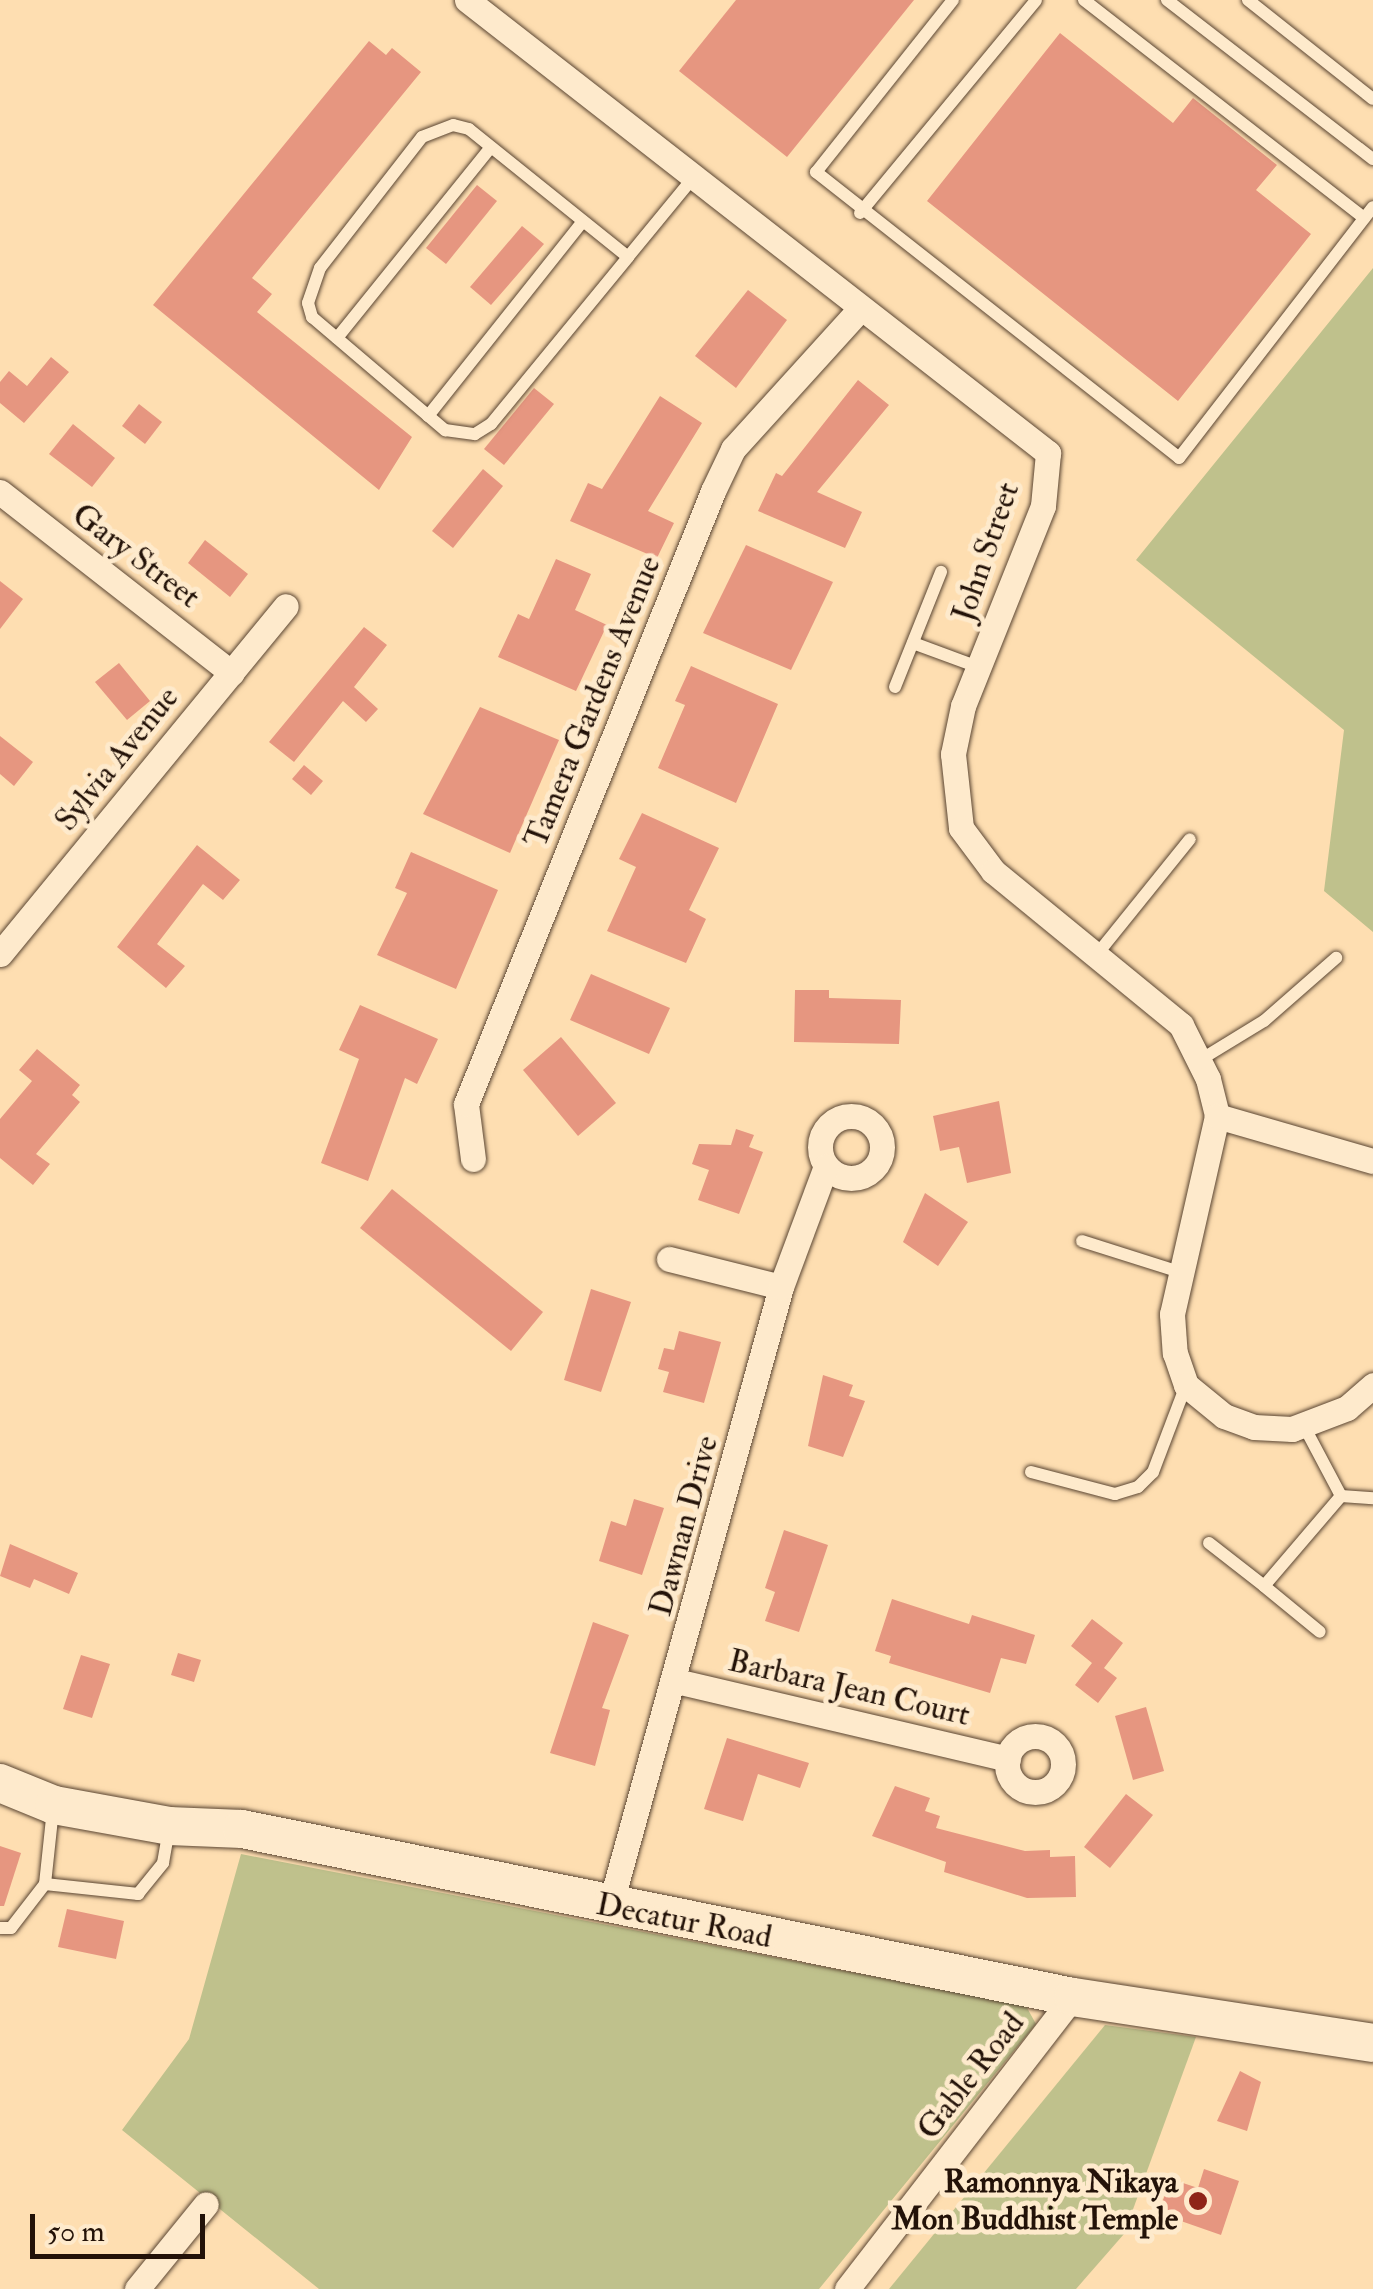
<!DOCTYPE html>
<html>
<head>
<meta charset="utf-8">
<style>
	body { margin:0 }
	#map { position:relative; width:1373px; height:2289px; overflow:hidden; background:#fedeb1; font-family:"IM FELL Double Pica",serif }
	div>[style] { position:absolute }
	.green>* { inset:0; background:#bfc18c }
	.building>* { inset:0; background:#e69680 }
	.roads { filter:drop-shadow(0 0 2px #5a4532) drop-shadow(0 0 2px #5a4532) }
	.lane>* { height:12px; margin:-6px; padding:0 6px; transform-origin:6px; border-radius:6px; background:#feeacc }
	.street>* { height:25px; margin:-12.5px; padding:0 12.5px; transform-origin:12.5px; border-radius:12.5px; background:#feeacc }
	.street>.ring { margin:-12.5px; padding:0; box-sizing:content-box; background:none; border:25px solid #feeacc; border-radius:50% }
	.secondary>* { height:38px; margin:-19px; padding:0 19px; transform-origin:19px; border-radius:19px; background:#feeacc }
	.dots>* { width:28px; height:28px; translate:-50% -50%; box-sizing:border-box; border:5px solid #feeacc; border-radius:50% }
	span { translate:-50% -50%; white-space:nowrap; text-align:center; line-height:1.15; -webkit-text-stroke:10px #feeacc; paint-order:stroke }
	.street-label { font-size:32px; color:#231208 }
	.poi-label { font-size:32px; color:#231208; font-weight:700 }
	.right { translate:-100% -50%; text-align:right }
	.scale { position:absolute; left:30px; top:2214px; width:175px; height:45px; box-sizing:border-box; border:5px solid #231208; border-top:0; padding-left:12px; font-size:30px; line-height:35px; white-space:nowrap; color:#231208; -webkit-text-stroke:8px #feeacc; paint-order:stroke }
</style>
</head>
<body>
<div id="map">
	<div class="green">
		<div style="clip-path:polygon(1373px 268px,1373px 932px,1324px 891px,1344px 730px,1136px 560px)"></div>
		<div style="clip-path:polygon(241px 1854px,1026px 2006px,1036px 2024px,819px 2289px,319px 2289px,122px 2130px,189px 2039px)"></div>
		<div style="clip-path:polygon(1105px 2025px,1196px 2037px,1124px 2234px,1076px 2289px,889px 2289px)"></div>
	</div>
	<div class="building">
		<div style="clip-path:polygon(736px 0,914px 0,787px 157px,679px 71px)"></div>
		<div style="clip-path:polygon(1060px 33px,1173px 123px,1193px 98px,1277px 165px,1256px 190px,1311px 234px,1178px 401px,927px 201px)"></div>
		<div style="clip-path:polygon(369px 41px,386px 55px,392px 48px,421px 72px,252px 278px,272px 294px,257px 312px,412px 437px,379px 490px,153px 305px)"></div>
		<div style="clip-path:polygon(477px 185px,497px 201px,446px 264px,426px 248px)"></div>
		<div style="clip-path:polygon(522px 226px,544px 244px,491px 305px,470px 287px)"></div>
		<div style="clip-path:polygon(748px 290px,787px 320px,736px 388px,695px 356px)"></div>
		<div style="clip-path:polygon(51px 357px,69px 372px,24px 423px,0 403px,0 382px,9px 371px,27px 386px)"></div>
		<div style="clip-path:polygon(858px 380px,889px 405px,817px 492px,862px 512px,845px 548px,758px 511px,776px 473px,782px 476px)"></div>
		<div style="clip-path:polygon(534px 388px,554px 404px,504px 465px,484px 449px)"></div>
		<div style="clip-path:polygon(660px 396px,702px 423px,648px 511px,674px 523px,657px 558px,570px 521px,588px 483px,602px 489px)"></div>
		<div style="clip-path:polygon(139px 404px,162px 422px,145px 444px,122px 426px)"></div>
		<div style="clip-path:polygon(73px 424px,115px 458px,92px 487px,49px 454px)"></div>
		<div style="clip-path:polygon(483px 469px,503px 486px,453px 548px,432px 531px)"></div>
		<div style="clip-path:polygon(205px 540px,248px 574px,230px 597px,188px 563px)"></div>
		<div style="clip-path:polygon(746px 545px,833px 582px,791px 670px,703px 633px)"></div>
		<div style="clip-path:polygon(556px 559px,591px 574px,575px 610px,607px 625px,576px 691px,498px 657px,518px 614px,529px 619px)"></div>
		<div style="clip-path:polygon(0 581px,23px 599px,0 629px)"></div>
		<div style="clip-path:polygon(364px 627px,387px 645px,354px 687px,378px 709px,366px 722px,343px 701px,294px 762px,269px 742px)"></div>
		<div style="clip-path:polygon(119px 663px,150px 701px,127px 720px,95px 682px)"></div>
		<div style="clip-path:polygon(691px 666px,778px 704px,736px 803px,658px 768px,685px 705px,675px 701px)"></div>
		<div style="clip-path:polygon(480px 707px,559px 740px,510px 853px,423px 814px)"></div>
		<div style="clip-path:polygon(0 736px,33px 762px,14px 786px,0 774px)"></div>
		<div style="clip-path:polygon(304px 765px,323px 781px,311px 795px,292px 779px)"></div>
		<div style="clip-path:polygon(642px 813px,719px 848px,689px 910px,706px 919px,686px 963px,607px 931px,636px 867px,619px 859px)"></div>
		<div style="clip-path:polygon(197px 845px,240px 880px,223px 900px,203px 884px,157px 944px,185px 966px,166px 988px,117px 947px)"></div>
		<div style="clip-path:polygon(411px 852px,498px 890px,456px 989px,377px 955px,407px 893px,395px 888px)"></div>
		<div style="clip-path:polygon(591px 974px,670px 1008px,649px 1054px,570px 1020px)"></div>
		<div style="clip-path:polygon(795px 990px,829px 990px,829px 998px,901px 1000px,899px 1044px,794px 1042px)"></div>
		<div style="clip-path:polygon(360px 1005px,438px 1039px,417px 1084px,405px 1078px,368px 1181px,321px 1163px,359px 1059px,339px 1050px)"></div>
		<div style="clip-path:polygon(561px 1037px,616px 1103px,578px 1136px,523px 1070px)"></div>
		<div style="clip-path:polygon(37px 1049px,80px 1085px,72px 1095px,80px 1102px,36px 1154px,50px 1164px,33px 1185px,0 1158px,0 1119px,32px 1081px,19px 1070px)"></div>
		<div style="clip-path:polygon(999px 1101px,1011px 1173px,967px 1183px,959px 1147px,940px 1151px,933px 1116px)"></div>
		<div style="clip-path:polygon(736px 1129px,754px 1135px,749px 1147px,763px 1152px,739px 1214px,698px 1200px,709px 1170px,692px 1164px,699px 1144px,731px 1145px)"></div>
		<div style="clip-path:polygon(392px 1189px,543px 1312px,511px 1351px,360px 1228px)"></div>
		<div style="clip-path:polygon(925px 1193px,968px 1222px,938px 1266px,903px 1242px)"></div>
		<div style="clip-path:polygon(591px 1289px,631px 1302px,601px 1392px,564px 1380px)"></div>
		<div style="clip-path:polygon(679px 1331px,721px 1342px,704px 1403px,663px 1392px,669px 1372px,658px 1369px,664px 1348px,674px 1350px)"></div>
		<div style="clip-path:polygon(823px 1375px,853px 1385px,849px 1396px,865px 1401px,843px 1457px,808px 1446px)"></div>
		<div style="clip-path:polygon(634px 1499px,664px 1508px,642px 1575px,599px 1561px,611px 1521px,626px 1526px)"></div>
		<div style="clip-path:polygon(784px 1530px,828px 1545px,799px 1632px,765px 1621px,775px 1592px,765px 1588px)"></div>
		<div style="clip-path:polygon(10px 1544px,78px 1573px,69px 1594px,34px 1579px,30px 1588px,0 1576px)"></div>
		<div style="clip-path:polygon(892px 1599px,969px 1624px,972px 1615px,1035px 1635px,1026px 1664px,1001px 1658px,990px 1693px,889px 1663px,891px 1656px,875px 1651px)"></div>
		<div style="clip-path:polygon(1092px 1619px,1123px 1643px,1104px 1668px,1117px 1678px,1098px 1703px,1075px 1685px,1092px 1663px,1071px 1646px)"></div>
		<div style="clip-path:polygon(593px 1622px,629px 1635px,602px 1708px,610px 1710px,595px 1766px,550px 1753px)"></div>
		<div style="clip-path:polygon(178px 1653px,201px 1660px,194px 1682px,171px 1675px)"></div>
		<div style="clip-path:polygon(81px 1655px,110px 1664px,92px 1718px,63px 1709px)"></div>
		<div style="clip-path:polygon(1146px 1707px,1164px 1771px,1133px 1780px,1115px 1716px)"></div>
		<div style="clip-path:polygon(727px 1738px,809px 1763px,800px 1788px,758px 1774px,743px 1821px,704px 1809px)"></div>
		<div style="clip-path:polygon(895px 1786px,930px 1798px,925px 1811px,940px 1816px,936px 1828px,1025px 1851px,1050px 1850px,1050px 1857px,1075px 1856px,1076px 1897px,1027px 1898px,944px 1872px,946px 1862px,872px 1836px)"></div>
		<div style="clip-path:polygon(1126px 1794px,1153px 1815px,1110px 1868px,1084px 1847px)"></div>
		<div style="clip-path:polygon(0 1846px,21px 1853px,4px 1906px,0 1906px)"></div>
		<div style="clip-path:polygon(67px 1909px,124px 1921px,116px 1959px,58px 1947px)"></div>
		<div style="clip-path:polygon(1240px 2071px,1261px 2082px,1247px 2131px,1217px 2121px)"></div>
		<div style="clip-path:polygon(1204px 2169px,1239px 2181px,1221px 2235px,1158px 2213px,1171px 2179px,1198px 2188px)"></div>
	</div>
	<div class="roads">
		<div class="lane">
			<div style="left:953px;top:0;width:220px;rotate:128.5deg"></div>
			<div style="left:816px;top:172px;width:462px;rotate:38.2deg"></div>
			<div style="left:1179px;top:458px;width:317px;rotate:-52.3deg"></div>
			<div style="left:1084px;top:0;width:355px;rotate:37.9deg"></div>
			<div style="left:1167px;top:0;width:260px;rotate:37.7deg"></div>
			<div style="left:1248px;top:0;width:159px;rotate:38.4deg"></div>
			<div style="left:860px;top:213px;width:276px;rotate:-50.4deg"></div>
			<div style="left:628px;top:257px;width:204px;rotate:-141.2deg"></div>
			<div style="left:469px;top:129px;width:16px;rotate:-166deg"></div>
			<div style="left:453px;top:125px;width:33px;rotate:159deg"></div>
			<div style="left:422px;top:137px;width:166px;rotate:127.9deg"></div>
			<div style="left:320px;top:268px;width:37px;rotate:109deg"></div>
			<div style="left:308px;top:303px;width:15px;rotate:74deg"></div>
			<div style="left:312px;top:317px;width:175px;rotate:40.4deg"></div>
			<div style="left:445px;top:430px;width:30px;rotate:8deg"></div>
			<div style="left:475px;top:434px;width:19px;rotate:-32deg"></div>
			<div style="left:491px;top:424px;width:216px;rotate:-50.6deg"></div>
			<div style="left:628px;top:257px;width:101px;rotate:-50.6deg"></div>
			<div style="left:337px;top:338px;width:245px;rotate:-51.1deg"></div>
			<div style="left:428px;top:416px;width:249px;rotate:-51.5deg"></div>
			<div style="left:913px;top:643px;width:69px;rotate:20.3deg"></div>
			<div style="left:895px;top:687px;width:124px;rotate:-68.2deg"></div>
			<div style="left:1098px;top:953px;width:146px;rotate:-51.1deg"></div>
			<div style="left:1200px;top:1060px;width:75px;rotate:-31.4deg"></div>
			<div style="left:1264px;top:1021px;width:96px;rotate:-41.2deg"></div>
			<div style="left:1082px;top:1241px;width:106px;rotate:17.6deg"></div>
			<div style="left:1305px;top:1428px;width:77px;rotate:62.1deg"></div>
			<div style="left:1341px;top:1496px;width:118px;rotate:130.5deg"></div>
			<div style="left:1264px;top:1586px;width:72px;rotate:39.4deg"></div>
			<div style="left:1031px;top:1472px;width:87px;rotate:14.7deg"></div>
			<div style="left:1115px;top:1494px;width:24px;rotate:-17deg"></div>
			<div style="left:1138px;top:1487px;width:21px;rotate:-45deg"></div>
			<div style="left:1153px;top:1472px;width:93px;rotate:-69.2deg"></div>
			<div style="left:1341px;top:1496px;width:32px;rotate:4deg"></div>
			<div style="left:1209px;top:1543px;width:70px;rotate:38deg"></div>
			<div style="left:53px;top:1809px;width:75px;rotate:96.1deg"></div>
			<div style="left:45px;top:1884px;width:94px;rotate:6.1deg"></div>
			<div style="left:138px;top:1894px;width:40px;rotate:-51deg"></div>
			<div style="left:163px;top:1863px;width:35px;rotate:-80deg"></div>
			<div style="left:0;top:1928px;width:11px"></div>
			<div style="left:11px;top:1928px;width:56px;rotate:-52.3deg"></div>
		</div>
		<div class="street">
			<div style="left:467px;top:0;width:737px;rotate:37.94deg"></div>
			<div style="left:1048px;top:453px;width:53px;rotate:95.4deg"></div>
			<div style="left:1043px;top:506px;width:215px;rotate:111.8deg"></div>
			<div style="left:963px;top:706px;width:49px;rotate:101.8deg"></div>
			<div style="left:953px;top:754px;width:74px;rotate:83.8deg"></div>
			<div style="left:961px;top:828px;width:54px;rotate:53.3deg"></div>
			<div style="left:993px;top:871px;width:243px;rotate:39.3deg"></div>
			<div style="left:1181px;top:1025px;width:60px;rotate:63.4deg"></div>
			<div style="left:1208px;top:1079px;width:38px;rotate:76deg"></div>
			<div style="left:1217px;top:1116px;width:203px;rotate:102.8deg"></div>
			<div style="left:1172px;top:1314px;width:39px;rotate:86deg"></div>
			<div style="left:1175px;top:1353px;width:34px;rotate:71deg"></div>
			<div style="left:1186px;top:1385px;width:49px;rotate:39.2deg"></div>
			<div style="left:1224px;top:1416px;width:32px;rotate:20deg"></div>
			<div style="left:1254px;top:1427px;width:38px;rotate:3deg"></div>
			<div style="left:1292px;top:1429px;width:59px;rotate:-20.9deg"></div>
			<div style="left:1347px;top:1408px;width:35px;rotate:-41deg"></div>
			<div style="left:0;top:492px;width:294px;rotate:38deg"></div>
			<div style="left:0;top:954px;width:450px;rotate:-50.6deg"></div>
			<div style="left:1217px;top:1116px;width:162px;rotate:16.1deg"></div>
			<div class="ring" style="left:820px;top:1116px;width:37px;height:37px"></div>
			<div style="left:473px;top:1159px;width:55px;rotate:-97.3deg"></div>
			<div style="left:466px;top:1104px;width:661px;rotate:-68.05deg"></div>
			<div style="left:713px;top:491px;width:47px;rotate:-64.5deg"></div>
			<div style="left:733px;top:449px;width:188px;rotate:-47.8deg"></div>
			<div style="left:669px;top:1259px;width:115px;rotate:14deg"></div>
			<div style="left:676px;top:1681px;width:341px;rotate:13.2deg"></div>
			<div class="ring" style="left:1007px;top:1736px;width:31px;height:31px"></div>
			<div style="left:610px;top:1906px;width:642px;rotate:-74.56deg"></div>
			<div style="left:781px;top:1287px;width:129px;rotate:-69.6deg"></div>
			<div style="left:137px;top:2289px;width:109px;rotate:-50.9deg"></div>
			<div style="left:847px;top:2289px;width:369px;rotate:-52.3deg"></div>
		</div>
		<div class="secondary">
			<div style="left:0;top:1783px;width:58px;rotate:22.2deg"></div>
			<div style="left:54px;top:1805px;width:117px;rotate:10.3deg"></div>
			<div style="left:169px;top:1826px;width:73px;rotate:2.4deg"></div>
			<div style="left:242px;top:1829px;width:848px;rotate:11.43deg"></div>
			<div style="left:1073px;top:1997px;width:304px;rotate:8.7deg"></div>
		</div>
	</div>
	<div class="dots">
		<div style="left:1198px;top:2201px;background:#8f2418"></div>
	</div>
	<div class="street-label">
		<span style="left:986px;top:552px;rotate:-71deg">John Street</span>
		<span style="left:136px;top:556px;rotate:37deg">Gary Street</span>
		<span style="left:593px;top:702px;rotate:-68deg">Tamera Gardens Avenue</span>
		<span style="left:117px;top:759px;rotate:-51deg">Sylvia Avenue</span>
		<span style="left:684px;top:1526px;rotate:-75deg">Dawnan Drive</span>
		<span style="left:849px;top:1688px;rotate:13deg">Barbara Jean Court</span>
		<span style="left:684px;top:1921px;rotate:11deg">Decatur Road</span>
		<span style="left:971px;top:2076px;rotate:-52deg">Gable Road</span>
	</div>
	<div class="poi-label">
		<span class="right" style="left:1178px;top:2201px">Ramonnya Nikaya<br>Mon Buddhist Temple</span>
	</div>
	<div class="scale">50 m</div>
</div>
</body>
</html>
